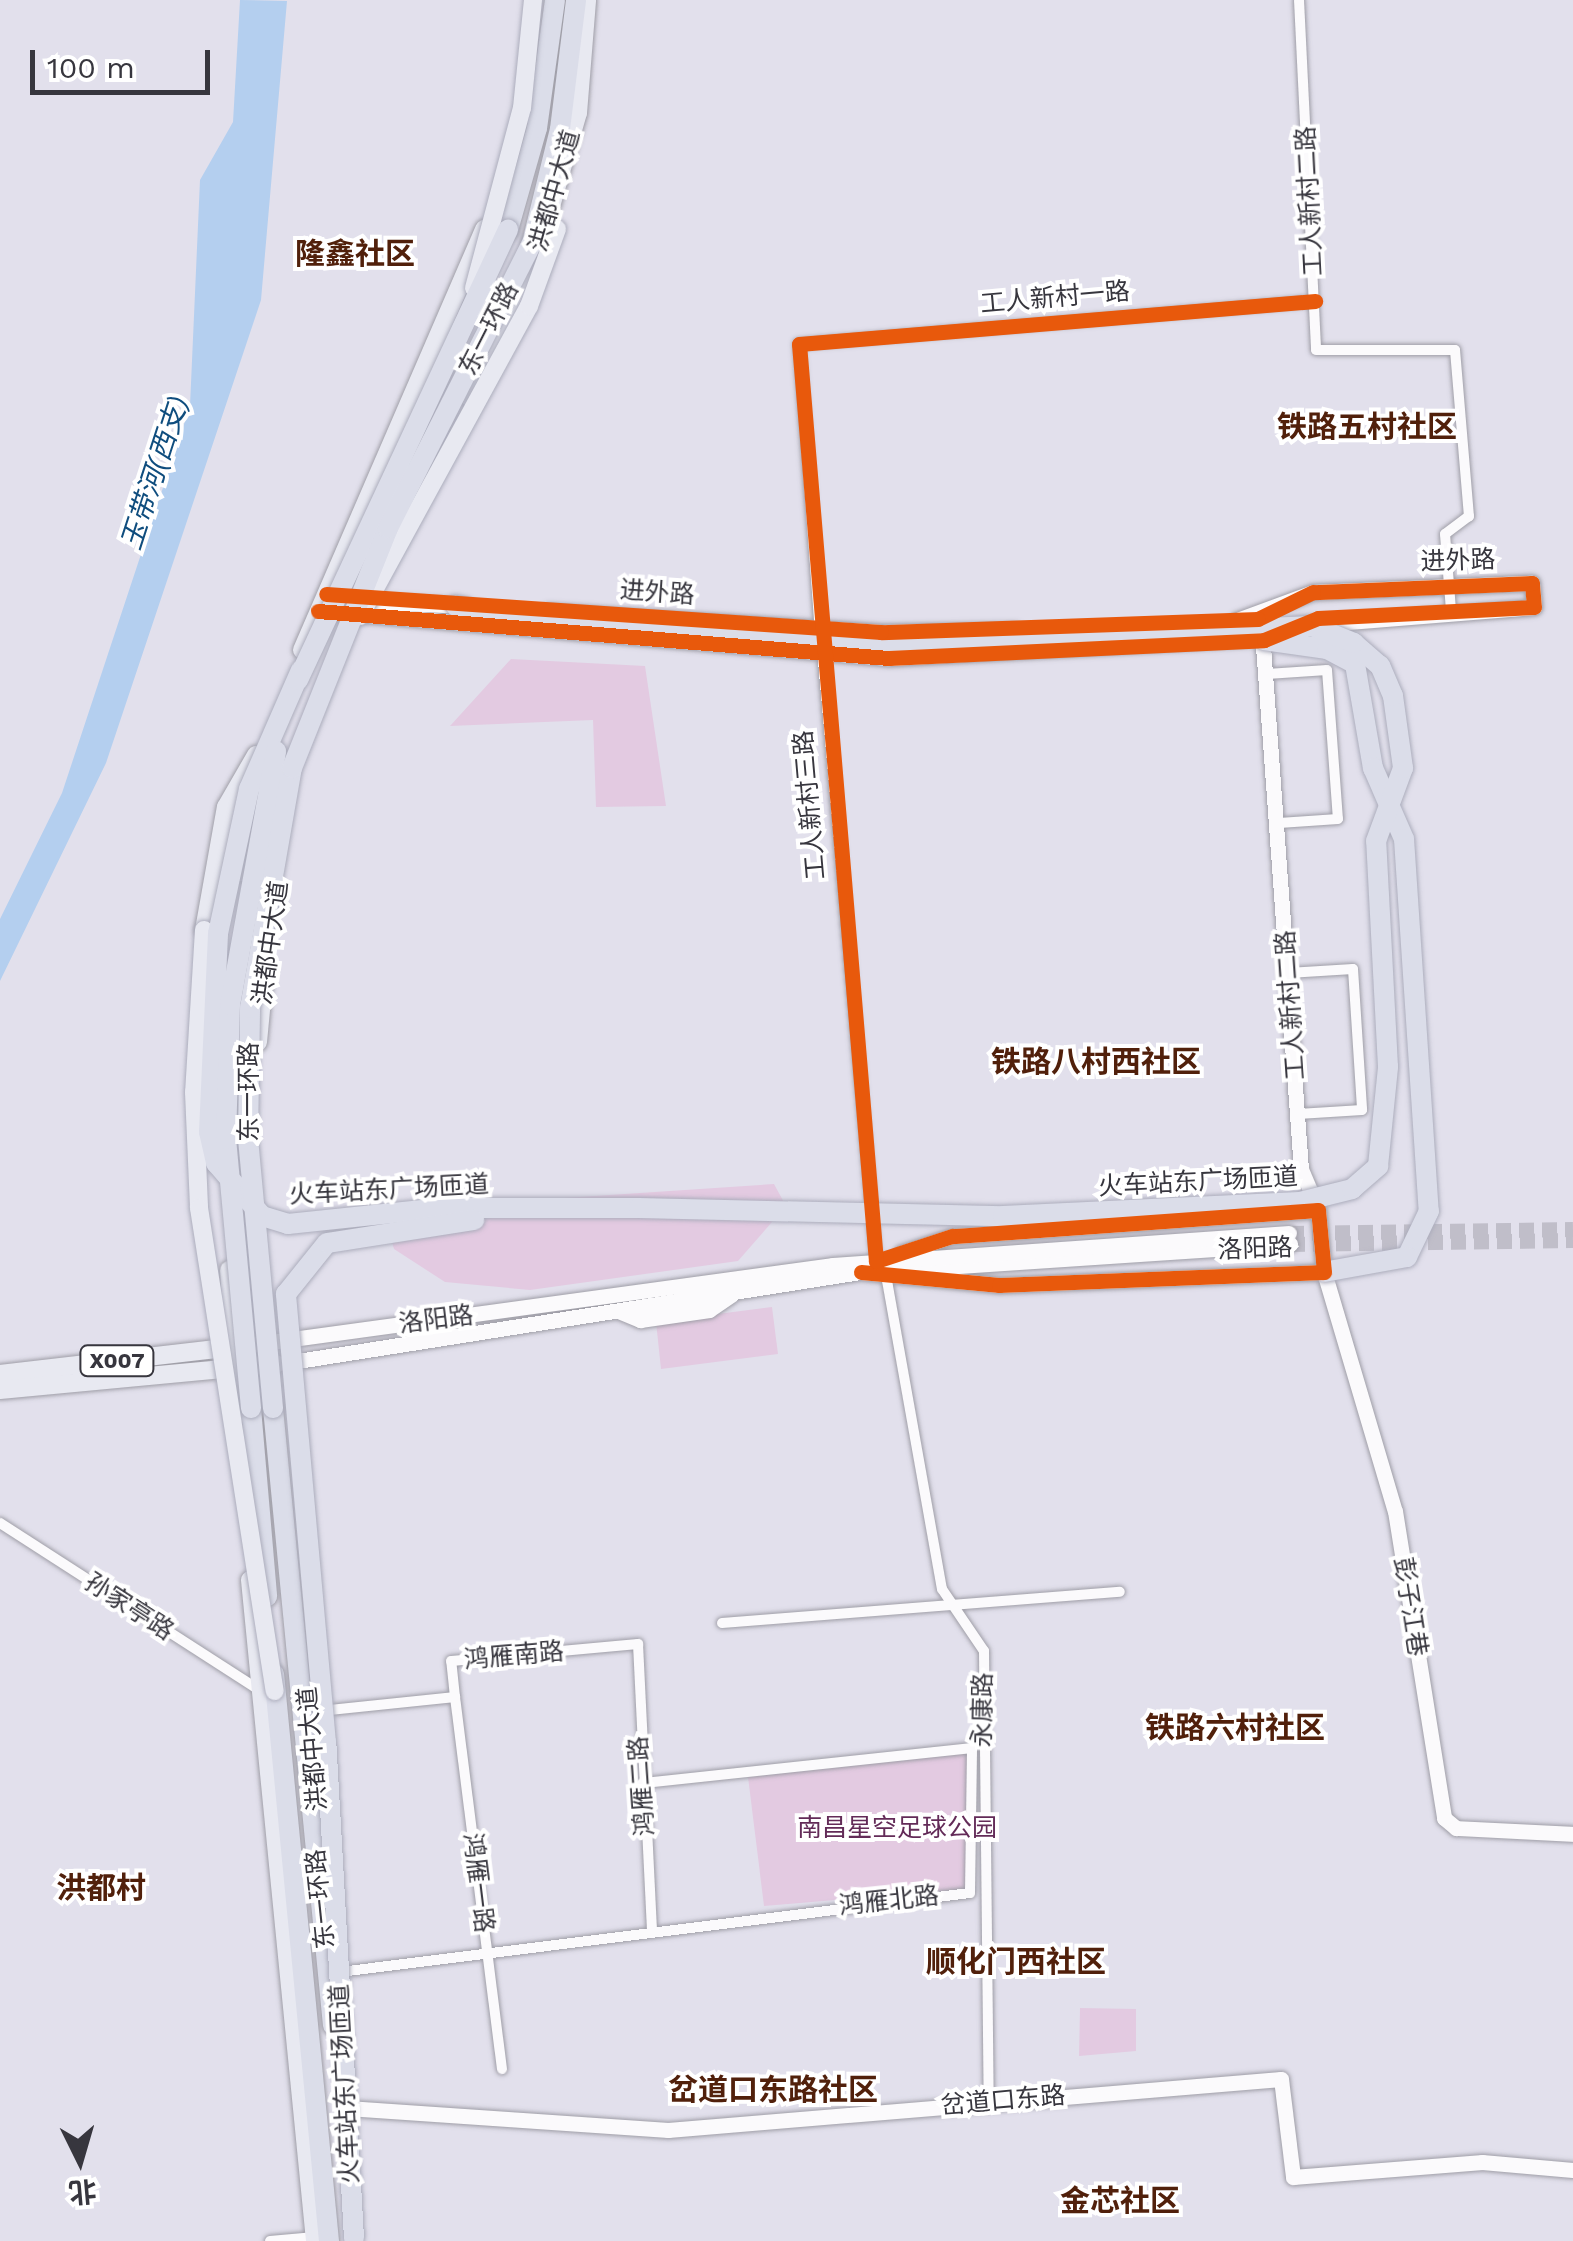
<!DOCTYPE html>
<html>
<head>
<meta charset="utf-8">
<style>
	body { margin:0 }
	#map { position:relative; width:1573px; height:2241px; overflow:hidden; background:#e2e0ec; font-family:"Work Sans","Noto Sans SC",sans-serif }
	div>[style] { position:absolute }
	.green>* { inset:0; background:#e3cae1 }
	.water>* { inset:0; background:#b4cfef }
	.secondary-tunnel>* { height:15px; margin-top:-7.5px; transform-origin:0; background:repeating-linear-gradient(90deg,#c0bec9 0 15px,transparent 0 23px) }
	.roads { filter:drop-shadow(0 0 2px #9f9ea7) drop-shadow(0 0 2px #9f9ea7) }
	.street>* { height:10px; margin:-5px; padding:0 5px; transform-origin:5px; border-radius:5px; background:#fbfafc }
	.secondary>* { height:15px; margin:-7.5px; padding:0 7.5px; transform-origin:7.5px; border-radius:7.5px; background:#fbfafc }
	.primary>* { height:18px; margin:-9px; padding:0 9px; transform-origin:9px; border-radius:9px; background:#e8e9f1 }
	.highway>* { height:20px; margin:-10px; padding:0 10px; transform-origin:10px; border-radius:10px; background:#dbdde9 }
	.bridges { filter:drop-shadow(0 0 2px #acadbc) drop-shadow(0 0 2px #acadbc) }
	.primary-bridge>* { height:18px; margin:-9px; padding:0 9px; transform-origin:9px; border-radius:9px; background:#e8e9f1 }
	.highway-bridge>* { height:20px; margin:-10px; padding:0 10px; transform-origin:10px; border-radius:10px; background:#dbdde9 }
	.cycleway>* { height:15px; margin:-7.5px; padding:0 7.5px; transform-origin:7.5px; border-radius:7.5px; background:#e8590c }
	span { translate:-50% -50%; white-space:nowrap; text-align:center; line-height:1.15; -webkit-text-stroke:8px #fff; paint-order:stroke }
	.shield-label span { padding:2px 8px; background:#fff; border:2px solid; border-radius:8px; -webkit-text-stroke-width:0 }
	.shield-label { font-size:22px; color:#37363e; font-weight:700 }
	.street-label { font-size:25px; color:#37363e }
	.park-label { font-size:25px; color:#632b58 }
	.water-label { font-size:28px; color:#0f4d7e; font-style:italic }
	.quarter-label { font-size:30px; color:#51200b; font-weight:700 }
	.north { position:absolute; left:30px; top:2111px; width:100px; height:100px; -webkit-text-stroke:8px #fff; paint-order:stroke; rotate:175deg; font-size:28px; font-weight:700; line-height:40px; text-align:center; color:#37363e }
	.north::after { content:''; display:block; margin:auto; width:35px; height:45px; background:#37363e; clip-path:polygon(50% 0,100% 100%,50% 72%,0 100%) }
	.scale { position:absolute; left:30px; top:50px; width:180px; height:45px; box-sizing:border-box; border:5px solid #37363e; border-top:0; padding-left:12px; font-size:30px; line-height:35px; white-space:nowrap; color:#37363e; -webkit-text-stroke:8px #fff; paint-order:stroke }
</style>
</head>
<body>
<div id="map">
	<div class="green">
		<div style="clip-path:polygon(511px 659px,645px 666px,666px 806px,596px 807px,593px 720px,450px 726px)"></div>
		<div style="clip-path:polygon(774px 1184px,786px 1206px,738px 1261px,530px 1290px,445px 1282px,394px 1249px,383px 1210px)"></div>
		<div style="clip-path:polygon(772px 1307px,778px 1354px,661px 1369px,656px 1322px)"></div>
		<div style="clip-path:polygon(967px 1753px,966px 1889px,764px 1906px,748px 1777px)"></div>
		<div style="clip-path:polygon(1080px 2008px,1136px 2009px,1136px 2051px,1079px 2056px)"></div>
	</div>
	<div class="water">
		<div style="clip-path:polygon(240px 0,287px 1px,261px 300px,106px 763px,0 981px,0 919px,62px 793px,190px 406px,200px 180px,233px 122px)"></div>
	</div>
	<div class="secondary-tunnel">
		<div style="left:1289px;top:1233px;width:284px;rotate:-0.8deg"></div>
		<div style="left:1290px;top:1244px;width:283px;rotate:-0.8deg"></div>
	</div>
	<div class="roads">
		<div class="street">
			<div style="left:1299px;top:0;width:350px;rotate:87.2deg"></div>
			<div style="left:1316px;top:350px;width:139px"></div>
			<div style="left:1455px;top:350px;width:167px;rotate:85.2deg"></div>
			<div style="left:1469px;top:516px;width:30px;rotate:143deg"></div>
			<div style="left:1445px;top:534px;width:76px;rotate:85.5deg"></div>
			<div style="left:820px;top:633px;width:290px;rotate:-94.2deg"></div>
			<div style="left:799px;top:344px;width:518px;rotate:-4.76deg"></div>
			<div style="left:822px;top:650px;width:613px;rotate:84.95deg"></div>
			<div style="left:1267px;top:674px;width:60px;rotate:-3.8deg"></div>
			<div style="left:1327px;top:670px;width:149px;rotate:85.8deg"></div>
			<div style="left:1338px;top:819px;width:59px;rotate:176.1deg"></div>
			<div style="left:1288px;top:973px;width:65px;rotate:-3.5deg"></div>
			<div style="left:1353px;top:969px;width:141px;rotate:86.3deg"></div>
			<div style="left:1362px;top:1110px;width:64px;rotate:176.4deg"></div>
			<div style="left:886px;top:1275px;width:319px;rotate:79.9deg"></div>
			<div style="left:942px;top:1589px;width:75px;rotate:55.9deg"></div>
			<div style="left:984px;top:1651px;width:452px;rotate:89.4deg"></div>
			<div style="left:0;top:1523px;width:308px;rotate:32.8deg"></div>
			<div style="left:722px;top:1623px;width:399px;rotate:-4.5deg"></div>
			<div style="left:455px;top:1697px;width:375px;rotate:82.8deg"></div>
			<div style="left:320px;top:1711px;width:136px;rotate:-5.9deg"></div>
			<div style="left:455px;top:1697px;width:36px;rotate:-96deg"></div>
			<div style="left:451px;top:1661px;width:188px;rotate:-5.2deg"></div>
			<div style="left:638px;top:1644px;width:285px;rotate:87.2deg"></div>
			<div style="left:340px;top:1972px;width:635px;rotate:-7.15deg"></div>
			<div style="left:970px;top:1893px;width:145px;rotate:-89.2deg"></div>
			<div style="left:972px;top:1748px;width:332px;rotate:173.9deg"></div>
			<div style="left:270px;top:2241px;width:45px;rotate:-5.1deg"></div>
		</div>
		<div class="secondary">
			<div style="left:359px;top:601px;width:106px;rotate:2.7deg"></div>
			<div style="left:320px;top:611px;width:571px;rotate:4.72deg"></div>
			<div style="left:889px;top:658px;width:385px;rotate:-3.1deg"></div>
			<div style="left:548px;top:611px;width:334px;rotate:3.6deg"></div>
			<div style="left:881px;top:632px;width:134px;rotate:-0.9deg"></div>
			<div style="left:1237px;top:620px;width:81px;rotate:-20.2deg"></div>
			<div style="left:1313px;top:592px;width:219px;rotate:-2.4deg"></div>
			<div style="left:1532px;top:583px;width:24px;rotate:85deg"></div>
			<div style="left:1534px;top:607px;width:236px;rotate:175.4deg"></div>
			<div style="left:1262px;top:632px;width:538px;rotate:85.85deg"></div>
			<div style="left:1301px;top:1169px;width:38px;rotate:67deg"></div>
			<div style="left:883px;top:1271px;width:408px;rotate:-3.8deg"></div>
			<div style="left:861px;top:1272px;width:139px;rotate:5.4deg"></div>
			<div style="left:999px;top:1285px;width:325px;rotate:-2.3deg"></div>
			<div style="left:1324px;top:1272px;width:62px;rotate:-95.5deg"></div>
			<div style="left:1318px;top:1210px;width:367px;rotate:175.9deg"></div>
			<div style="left:952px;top:1236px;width:54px;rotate:161.6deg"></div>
			<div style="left:1324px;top:1272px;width:249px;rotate:73.5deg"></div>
			<div style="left:1395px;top:1511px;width:311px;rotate:80.9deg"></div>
			<div style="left:1444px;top:1818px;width:16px;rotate:40deg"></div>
			<div style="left:1456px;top:1828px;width:117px;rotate:2.9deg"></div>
			<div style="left:621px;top:1312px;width:21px;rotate:23deg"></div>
			<div style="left:640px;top:1320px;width:70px;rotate:-8.2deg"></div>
			<div style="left:709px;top:1310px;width:27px;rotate:-34deg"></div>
			<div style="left:234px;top:1347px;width:605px;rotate:-7.8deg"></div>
			<div style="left:833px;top:1265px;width:457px;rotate:-4deg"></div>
			<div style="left:285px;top:1363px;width:582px;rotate:-8.99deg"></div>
			<div style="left:347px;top:2108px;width:322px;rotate:3.9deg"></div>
			<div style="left:668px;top:2130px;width:615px;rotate:-4.76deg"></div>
			<div style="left:1281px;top:2079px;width:99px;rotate:83deg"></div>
			<div style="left:1293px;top:2177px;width:190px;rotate:-4.5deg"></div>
			<div style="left:1482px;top:2162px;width:91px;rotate:5deg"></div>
		</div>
		<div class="primary">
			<div style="left:470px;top:398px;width:133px;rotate:-63.2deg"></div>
			<div style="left:530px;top:279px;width:173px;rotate:-73.9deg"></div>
			<div style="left:578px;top:113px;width:113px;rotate:-85.4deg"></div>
			<div style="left:302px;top:650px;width:459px;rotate:-66.6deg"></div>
			<div style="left:241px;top:872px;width:79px;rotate:-76.8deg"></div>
			<div style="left:204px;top:930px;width:125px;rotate:-79.9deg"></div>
			<div style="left:226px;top:807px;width:60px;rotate:-60deg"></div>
			<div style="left:258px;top:1042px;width:64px;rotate:-84.6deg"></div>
			<div style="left:229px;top:1270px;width:144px;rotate:86.4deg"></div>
			<div style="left:0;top:1374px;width:235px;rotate:-6.6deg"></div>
			<div style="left:0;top:1390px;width:277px;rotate:-5.4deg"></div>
			<div style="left:250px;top:1580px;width:664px;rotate:84.38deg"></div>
		</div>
		<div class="highway">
			<div style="left:508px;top:230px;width:106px;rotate:-74.1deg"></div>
			<div style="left:537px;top:128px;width:129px;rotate:-82deg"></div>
			<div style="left:532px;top:243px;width:117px;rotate:-76.2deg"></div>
			<div style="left:560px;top:129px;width:130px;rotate:-82.9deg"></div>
			<div style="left:251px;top:1408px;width:189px;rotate:85.1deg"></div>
			<div style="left:273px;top:1408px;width:620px;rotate:84.45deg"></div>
			<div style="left:274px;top:1674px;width:570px;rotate:84.46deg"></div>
		</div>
	</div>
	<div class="bridges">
		<div class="primary-bridge">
			<div style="left:474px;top:288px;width:186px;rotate:-75.1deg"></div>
			<div style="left:522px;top:108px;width:109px;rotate:-84.2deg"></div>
			<div style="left:360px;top:616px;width:353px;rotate:-61.4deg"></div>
			<div style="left:529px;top:306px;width:82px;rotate:-70deg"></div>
			<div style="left:204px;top:930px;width:162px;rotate:93.5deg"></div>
			<div style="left:194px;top:1092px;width:116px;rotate:87.5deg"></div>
			<div style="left:199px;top:1208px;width:489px;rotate:81.1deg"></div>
		</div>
		<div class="highway-bridge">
			<div style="left:1264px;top:640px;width:64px;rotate:8.1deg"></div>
			<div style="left:1327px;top:649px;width:32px;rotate:28deg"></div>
			<div style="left:1355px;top:664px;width:106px;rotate:80.2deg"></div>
			<div style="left:1373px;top:768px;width:77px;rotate:66.4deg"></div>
			<div style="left:1404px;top:839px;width:373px;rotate:86.2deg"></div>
			<div style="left:1429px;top:1211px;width:51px;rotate:115.6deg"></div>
			<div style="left:1407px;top:1257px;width:84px;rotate:169.8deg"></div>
			<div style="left:301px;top:670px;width:130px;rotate:113.6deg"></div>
			<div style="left:249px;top:789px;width:148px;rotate:102.1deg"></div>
			<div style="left:218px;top:934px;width:198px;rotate:92.6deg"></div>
			<div style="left:209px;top:1132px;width:32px;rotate:77deg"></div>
			<div style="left:216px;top:1163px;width:70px;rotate:49deg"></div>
			<div style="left:262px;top:1216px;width:27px;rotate:17deg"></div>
			<div style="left:288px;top:1224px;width:152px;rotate:-6deg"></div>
			<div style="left:439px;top:1208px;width:200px"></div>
			<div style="left:639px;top:1208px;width:364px;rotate:1.3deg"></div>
			<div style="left:1003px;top:1216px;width:297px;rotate:-2.7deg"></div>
			<div style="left:1300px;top:1202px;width:54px;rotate:-14deg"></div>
			<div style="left:1352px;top:1189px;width:35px;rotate:-41deg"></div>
			<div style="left:1378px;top:1166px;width:100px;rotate:-84.2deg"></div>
			<div style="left:1388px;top:1067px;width:226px;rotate:-93deg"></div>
			<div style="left:1376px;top:841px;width:78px;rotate:-69.7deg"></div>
			<div style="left:1403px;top:768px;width:73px;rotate:-97.9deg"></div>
			<div style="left:1393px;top:696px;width:33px;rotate:-113deg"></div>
			<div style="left:1380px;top:666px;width:35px;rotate:-139deg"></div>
			<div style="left:1354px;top:643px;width:45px;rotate:-158deg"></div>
			<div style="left:1312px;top:626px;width:435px;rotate:177.4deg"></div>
			<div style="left:877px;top:646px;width:386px;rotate:-175.7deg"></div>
			<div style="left:492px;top:617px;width:38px;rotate:-163deg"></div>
			<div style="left:298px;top:680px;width:497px;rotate:-65deg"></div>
			<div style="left:251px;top:1408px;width:270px;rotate:-95.3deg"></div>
			<div style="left:226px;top:1139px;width:134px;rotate:-88.3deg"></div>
			<div style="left:230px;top:1005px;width:258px;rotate:-79.7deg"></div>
			<div style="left:273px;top:1408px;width:270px;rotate:-95.3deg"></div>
			<div style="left:248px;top:1139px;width:131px;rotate:-89.1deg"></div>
			<div style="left:250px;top:1008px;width:244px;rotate:-80.1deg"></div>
			<div style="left:292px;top:768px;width:258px;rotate:-68.2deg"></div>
			<div style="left:388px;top:528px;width:319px;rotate:-63.2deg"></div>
			<div style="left:354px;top:2238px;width:496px;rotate:-93.2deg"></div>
			<div style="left:326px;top:1743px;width:451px;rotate:-95.1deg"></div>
			<div style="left:286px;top:1294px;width:65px;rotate:-51.2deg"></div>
			<div style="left:327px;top:1243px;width:149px;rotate:-8.9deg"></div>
		</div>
	</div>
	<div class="cycleway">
		<div style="left:318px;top:611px;width:573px;rotate:4.71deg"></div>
		<div style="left:889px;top:658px;width:375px;rotate:-2.7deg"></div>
		<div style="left:1264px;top:640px;width:58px;rotate:-22.2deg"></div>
		<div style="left:1318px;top:618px;width:216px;rotate:-2.9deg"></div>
		<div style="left:1534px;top:607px;width:24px;rotate:-95deg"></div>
		<div style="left:1532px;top:583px;width:219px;rotate:177.6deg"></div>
		<div style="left:1313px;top:592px;width:61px;rotate:153.9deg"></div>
		<div style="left:1258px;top:619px;width:377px;rotate:178deg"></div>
		<div style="left:881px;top:632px;width:556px;rotate:-176.08deg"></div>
		<div style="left:861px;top:1272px;width:139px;rotate:5.4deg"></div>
		<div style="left:999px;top:1285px;width:325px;rotate:-2.3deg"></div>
		<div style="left:1324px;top:1272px;width:62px;rotate:-95.5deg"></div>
		<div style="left:1318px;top:1210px;width:367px;rotate:175.9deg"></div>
		<div style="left:952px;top:1236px;width:80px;rotate:161.8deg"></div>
		<div style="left:876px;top:1261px;width:920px;rotate:-94.8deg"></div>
		<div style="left:799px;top:344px;width:518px;rotate:-4.76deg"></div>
	</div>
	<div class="shield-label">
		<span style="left:117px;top:1361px">X007</span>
	</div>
	<div class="street-label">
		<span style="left:555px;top:191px;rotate:-74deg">洪都中大道</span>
		<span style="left:1310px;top:201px;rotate:-93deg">工人新村二路</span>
		<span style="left:1055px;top:298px;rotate:-5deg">工人新村一路</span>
		<span style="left:489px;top:329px;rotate:-63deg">东一环路</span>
		<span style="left:1458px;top:561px;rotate:-2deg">进外路</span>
		<span style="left:657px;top:593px;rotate:4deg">进外路</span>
		<span style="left:810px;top:805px;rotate:-95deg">工人新村三路</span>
		<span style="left:271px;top:943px;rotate:-82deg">洪都中大道</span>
		<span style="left:1291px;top:1005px;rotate:-94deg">工人新村二路</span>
		<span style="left:249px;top:1092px;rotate:-90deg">东一环路</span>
		<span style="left:1198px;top:1182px;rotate:-3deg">火车站东广场匝道</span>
		<span style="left:389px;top:1190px;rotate:-3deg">火车站东广场匝道</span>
		<span style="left:1255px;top:1249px;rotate:-2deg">洛阳路</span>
		<span style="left:436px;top:1320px;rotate:-7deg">洛阳路</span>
		<span style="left:129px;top:1607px;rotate:33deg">孙家亭路</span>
		<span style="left:1410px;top:1607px;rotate:81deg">彭子江巷</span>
		<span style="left:514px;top:1656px;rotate:-5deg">鸿雁南路</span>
		<span style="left:983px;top:1710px;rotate:-89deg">永康路</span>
		<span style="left:313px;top:1749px;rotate:-95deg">洪都中大道</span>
		<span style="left:642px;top:1786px;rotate:-94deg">鸿雁二路</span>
		<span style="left:478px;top:1883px;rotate:83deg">鸿雁一路</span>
		<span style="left:321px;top:1899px;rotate:-96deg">东一环路</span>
		<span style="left:889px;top:1901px;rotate:-6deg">鸿雁北路</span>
		<span style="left:345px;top:2084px;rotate:-93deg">火车站东广场匝道</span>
		<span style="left:1003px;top:2101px;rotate:-5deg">岔道口东路</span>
	</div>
	<div class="park-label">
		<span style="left:897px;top:1828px">南昌星空足球公园</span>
	</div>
	<div class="water-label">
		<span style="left:155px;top:473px;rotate:-72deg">玉带河(西支)</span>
	</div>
	<div class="quarter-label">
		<span style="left:355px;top:254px">隆鑫社区</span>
		<span style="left:1367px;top:427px">铁路五村社区</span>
		<span style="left:1096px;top:1062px">铁路八村西社区</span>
		<span style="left:1235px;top:1728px">铁路六村社区</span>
		<span style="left:101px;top:1888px">洪都村</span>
		<span style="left:1016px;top:1962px">顺化门西社区</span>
		<span style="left:773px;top:2090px">岔道口东路社区</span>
		<span style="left:1120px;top:2201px">金芯社区</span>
	</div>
	<div class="north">北</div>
	<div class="scale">100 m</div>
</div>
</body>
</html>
